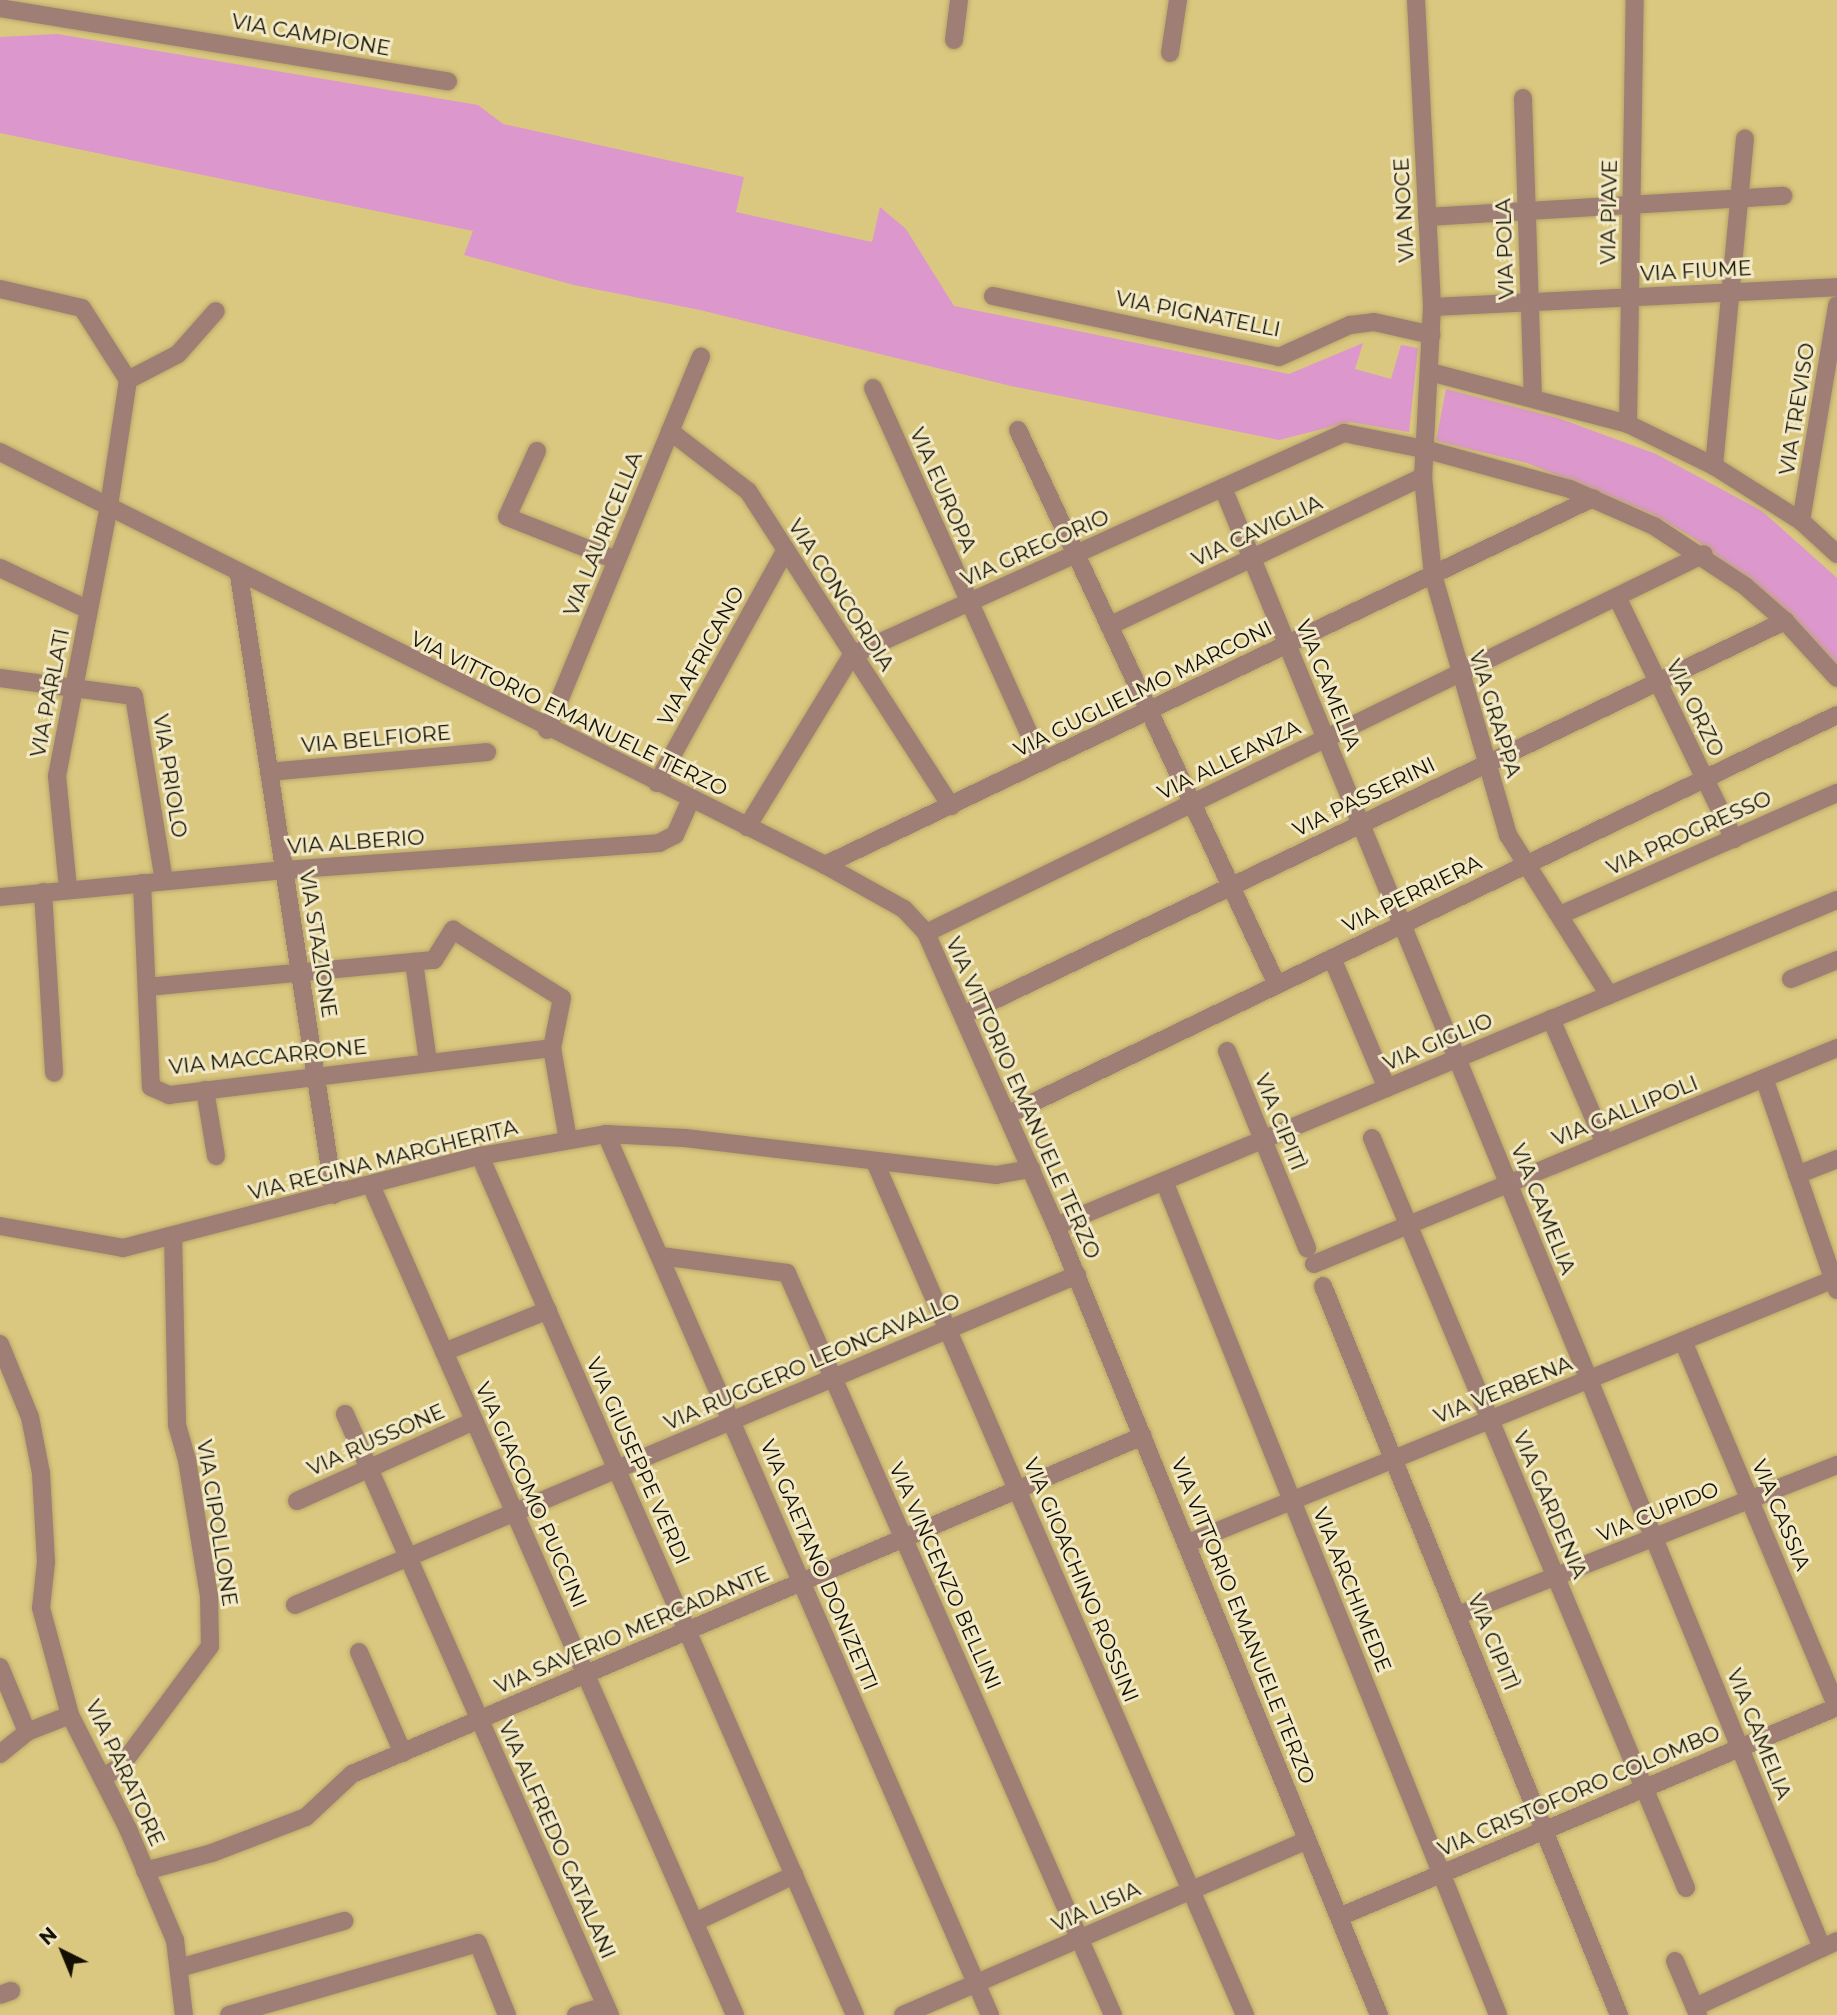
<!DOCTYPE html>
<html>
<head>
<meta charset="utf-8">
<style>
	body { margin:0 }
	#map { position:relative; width:1837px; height:2015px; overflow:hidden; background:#dbc880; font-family:Montserrat,sans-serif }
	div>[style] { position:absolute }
	.green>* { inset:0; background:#dc97cc }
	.roads { filter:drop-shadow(0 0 2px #b7a769) drop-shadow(0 0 2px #b7a769) }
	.minor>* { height:18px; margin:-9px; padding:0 9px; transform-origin:9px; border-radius:9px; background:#9e7e75 }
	span { translate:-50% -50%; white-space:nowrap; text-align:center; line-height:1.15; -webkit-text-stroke:6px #f2e9c6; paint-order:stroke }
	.street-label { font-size:21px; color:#140f00 }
	.north { position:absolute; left:28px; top:1917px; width:70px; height:70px; -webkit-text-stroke:5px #f2e9c6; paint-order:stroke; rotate:317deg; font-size:19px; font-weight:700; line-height:28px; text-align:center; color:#140f00 }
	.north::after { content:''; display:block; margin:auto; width:24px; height:32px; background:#140f00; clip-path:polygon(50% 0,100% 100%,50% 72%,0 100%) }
</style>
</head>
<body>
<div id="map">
	<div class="green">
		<div style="clip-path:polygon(57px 34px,478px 105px,503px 124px,744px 177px,736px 212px,872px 242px,880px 207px,906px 229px,954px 306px,1289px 374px,1363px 343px,1355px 369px,1391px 379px,1401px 345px,1418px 348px,1409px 432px,1350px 422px,1279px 440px,1011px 386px,700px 310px,574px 285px,464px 255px,473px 231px,0 133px,0 37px)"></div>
		<div style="clip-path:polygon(1446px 389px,1558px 418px,1656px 454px,1762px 511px,1837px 578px,1837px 665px,1776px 601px,1692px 537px,1650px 513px,1527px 463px,1436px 441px)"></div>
	</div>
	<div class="roads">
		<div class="minor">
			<div style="left:1416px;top:0;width:307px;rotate:87deg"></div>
			<div style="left:1432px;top:307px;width:170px;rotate:93deg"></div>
			<div style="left:1423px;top:477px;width:99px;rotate:84.2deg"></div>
			<div style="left:1433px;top:575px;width:271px;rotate:73.9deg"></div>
			<div style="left:1508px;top:835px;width:189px;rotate:57.7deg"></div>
			<div style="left:0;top:8px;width:454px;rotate:9.3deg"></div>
			<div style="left:954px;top:40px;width:40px;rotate:-82.9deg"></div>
			<div style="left:1170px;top:53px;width:54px;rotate:-81.4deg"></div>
			<div style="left:1523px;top:98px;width:299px;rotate:88.1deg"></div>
			<div style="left:1427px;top:217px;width:357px;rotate:-3.4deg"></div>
			<div style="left:0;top:289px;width:84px;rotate:13deg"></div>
			<div style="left:82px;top:308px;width:85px;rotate:57.4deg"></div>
			<div style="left:128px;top:380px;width:127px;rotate:98.6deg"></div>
			<div style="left:109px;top:506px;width:275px;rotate:100.9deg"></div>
			<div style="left:57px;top:776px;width:114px;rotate:84.4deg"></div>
			<div style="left:993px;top:296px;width:292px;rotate:12deg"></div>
			<div style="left:1279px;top:357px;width:78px;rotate:-24.3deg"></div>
			<div style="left:1350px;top:325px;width:24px;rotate:-7deg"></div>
			<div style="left:1374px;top:322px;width:59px;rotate:12.6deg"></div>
			<div style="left:1432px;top:307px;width:405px;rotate:-2.8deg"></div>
			<div style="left:1430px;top:372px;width:205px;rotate:14.7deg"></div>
			<div style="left:1628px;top:424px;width:96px;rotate:26deg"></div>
			<div style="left:1714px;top:466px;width:103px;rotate:32.3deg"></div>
			<div style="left:1801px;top:521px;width:49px;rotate:42.5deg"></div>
			<div style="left:128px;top:380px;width:56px;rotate:-27.5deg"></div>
			<div style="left:178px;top:354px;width:57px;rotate:-48.5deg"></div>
			<div style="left:873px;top:388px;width:410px;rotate:65.7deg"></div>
			<div style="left:1628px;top:424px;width:424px;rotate:-89.1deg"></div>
			<div style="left:1018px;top:430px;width:612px;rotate:64.98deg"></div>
			<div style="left:670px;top:431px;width:98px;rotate:37.6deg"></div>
			<div style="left:748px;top:491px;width:375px;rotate:57.2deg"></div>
			<div style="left:537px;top:451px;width:72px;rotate:114.4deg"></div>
			<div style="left:507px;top:517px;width:117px;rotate:21.5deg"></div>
			<div style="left:0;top:452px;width:923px;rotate:26.59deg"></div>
			<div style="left:825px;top:865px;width:90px;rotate:29.1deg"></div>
			<div style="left:904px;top:909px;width:33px;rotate:47deg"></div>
			<div style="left:926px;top:933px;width:321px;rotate:66.1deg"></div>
			<div style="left:1056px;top:1226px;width:853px;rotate:67.74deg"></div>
			<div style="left:1714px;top:466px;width:329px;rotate:-84.6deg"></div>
			<div style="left:1223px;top:488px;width:1578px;rotate:67.69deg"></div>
			<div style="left:1801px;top:521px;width:219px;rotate:-80.5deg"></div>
			<div style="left:0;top:568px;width:98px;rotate:25.3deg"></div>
			<div style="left:239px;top:575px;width:627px;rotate:81.29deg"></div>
			<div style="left:1617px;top:597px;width:269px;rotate:64.2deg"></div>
			<div style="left:1109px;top:626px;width:348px;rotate:-25.4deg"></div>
			<div style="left:0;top:678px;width:135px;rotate:7.7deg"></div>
			<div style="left:134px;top:696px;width:187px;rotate:80.8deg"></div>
			<div style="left:547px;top:730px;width:404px;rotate:-67.6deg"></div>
			<div style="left:269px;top:772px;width:219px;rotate:-5.2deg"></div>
			<div style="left:657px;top:783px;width:265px;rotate:-61.1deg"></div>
			<div style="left:747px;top:827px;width:202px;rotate:-58.6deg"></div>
			<div style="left:852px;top:655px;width:540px;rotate:-24.29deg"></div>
			<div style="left:1344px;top:433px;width:82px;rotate:11.3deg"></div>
			<div style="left:1424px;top:449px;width:151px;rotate:15.3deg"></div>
			<div style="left:1570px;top:489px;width:92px;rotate:23.8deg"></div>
			<div style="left:1654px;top:526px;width:109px;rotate:33.4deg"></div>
			<div style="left:1745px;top:586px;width:53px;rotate:41.2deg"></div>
			<div style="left:1785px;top:621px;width:77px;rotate:47.6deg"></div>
			<div style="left:825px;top:865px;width:851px;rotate:-25.54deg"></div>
			<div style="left:142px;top:883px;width:204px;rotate:87.5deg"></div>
			<div style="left:151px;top:1087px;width:20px;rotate:24deg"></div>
			<div style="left:169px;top:1095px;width:386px;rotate:-7deg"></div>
			<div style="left:43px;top:892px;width:181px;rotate:86.5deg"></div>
			<div style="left:0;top:897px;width:285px;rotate:-5.4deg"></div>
			<div style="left:284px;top:870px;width:376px;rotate:-4.1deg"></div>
			<div style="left:659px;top:843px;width:18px;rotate:-27deg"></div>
			<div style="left:675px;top:835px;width:39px;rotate:-66deg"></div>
			<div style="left:1560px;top:915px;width:303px;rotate:-23.8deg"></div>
			<div style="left:926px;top:933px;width:865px;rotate:-25.97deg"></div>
			<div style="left:1332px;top:958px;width:141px;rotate:67.1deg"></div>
			<div style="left:414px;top:962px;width:101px;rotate:82deg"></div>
			<div style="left:1791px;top:979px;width:50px;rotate:-22.4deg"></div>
			<div style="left:147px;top:987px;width:288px;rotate:-5.4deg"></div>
			<div style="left:434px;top:960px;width:36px;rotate:-58deg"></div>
			<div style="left:453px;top:930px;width:128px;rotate:32deg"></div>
			<div style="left:562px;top:998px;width:51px;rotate:101.3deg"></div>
			<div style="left:552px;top:1048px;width:93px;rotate:80.1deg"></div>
			<div style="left:963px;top:1015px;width:912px;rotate:-25.61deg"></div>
			<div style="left:1551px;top:1019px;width:136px;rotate:66.6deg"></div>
			<div style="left:1227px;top:1051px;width:213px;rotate:67.9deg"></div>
			<div style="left:1764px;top:1078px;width:224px;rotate:71deg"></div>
			<div style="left:205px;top:1090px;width:67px;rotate:80.5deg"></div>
			<div style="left:1007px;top:1115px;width:921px;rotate:-25.73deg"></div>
			<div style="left:606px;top:1134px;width:961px;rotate:66.45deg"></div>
			<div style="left:1372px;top:1138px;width:813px;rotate:67.28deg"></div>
			<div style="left:480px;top:1156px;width:937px;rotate:66.42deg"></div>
			<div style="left:875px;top:1162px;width:930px;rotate:66.55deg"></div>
			<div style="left:1797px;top:1175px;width:43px;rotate:-21.8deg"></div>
			<div style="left:1164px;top:1181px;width:898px;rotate:68.17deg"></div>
			<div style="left:371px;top:1185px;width:906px;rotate:66.32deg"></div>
			<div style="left:0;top:1226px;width:125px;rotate:10.1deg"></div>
			<div style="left:123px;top:1248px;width:369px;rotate:-14.5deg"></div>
			<div style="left:480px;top:1156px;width:128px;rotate:-9.9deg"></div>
			<div style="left:606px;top:1134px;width:79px;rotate:2.9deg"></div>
			<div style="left:685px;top:1138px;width:313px;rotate:6.8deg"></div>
			<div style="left:996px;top:1175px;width:36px;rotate:-10deg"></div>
			<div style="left:1056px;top:1226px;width:846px;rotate:-22.66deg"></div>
			<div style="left:661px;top:1256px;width:127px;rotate:7.7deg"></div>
			<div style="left:787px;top:1273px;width:810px;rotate:66.28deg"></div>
			<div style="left:1314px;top:1264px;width:566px;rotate:-22.44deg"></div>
			<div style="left:1323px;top:1286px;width:787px;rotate:67.9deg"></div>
			<div style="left:1683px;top:1341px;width:397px;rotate:67.2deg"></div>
			<div style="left:0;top:1344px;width:79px;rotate:67.7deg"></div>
			<div style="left:30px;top:1417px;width:57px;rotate:78.9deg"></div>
			<div style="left:41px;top:1473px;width:89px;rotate:86.8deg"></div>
			<div style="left:46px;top:1562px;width:46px;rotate:96.2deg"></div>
			<div style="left:41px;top:1608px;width:111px;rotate:74.8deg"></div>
			<div style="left:70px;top:1715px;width:128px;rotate:63deg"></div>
			<div style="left:128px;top:1829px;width:121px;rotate:67.1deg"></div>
			<div style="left:175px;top:1940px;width:76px;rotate:83.2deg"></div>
			<div style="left:444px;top:1352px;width:112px;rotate:-22deg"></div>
			<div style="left:345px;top:1414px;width:657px;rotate:66.21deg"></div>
			<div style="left:297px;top:1501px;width:194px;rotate:-24.3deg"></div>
			<div style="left:1186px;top:1544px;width:703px;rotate:-22.23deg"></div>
			<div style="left:295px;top:1605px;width:849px;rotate:-22.88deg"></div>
			<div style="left:1458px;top:1615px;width:408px;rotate:-21.6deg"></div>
			<div style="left:359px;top:1652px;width:110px;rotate:66.5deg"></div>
			<div style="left:0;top:1667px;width:70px;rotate:67.4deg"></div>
			<div style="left:0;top:1754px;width:35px;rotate:-39deg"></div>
			<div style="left:27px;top:1732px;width:46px;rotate:-21.6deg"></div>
			<div style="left:102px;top:1778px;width:22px;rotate:-32deg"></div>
			<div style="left:121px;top:1766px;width:149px;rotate:-53.4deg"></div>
			<div style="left:210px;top:1646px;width:50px;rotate:-91.1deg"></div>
			<div style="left:209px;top:1596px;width:138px;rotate:-99.2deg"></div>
			<div style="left:187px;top:1460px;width:37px;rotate:-106deg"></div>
			<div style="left:177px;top:1424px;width:188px;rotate:-91.2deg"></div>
			<div style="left:145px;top:1871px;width:69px;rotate:-15deg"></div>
			<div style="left:212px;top:1853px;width:101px;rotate:-21deg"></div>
			<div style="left:306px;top:1817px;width:63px;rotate:-43.1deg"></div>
			<div style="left:352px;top:1774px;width:860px;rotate:-23.14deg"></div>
			<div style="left:1339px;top:1917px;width:540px;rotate:-22.86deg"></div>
			<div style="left:695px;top:1922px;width:110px;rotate:-25.4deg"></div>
			<div style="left:1675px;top:1961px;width:59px;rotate:66.9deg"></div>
			<div style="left:179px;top:1968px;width:172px;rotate:-15.9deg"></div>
			<div style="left:0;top:1995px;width:12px;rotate:-20deg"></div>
			<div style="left:1695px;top:2007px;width:157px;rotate:-24.9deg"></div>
			<div style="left:229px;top:2015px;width:259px;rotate:-16.1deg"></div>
			<div style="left:478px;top:1943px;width:78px;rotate:68.1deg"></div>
			<div style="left:576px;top:2015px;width:31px;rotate:-17deg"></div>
			<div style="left:903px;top:2015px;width:440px;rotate:-23.4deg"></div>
		</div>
	</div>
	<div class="street-label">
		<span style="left:311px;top:35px;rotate:10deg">VIA CAMPIONE</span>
		<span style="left:1404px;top:210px;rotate:-93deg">VIA NOCE</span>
		<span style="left:1609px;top:212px;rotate:-89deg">VIA PIAVE</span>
		<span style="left:1505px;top:249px;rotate:-92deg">VIA POLA</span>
		<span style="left:1696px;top:271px;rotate:-3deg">VIA FIUME</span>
		<span style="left:1198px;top:314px;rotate:11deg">VIA PIGNATELLI</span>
		<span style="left:1797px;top:409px;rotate:-81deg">VIA TREVISO</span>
		<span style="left:943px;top:490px;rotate:66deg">VIA EUROPA</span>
		<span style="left:1257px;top:531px;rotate:-25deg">VIA CAVIGLIA</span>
		<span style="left:603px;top:534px;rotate:-68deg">VIA LAURICELLA</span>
		<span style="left:1035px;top:548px;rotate:-24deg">VIA GREGORIO</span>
		<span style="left:841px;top:595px;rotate:57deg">VIA CONCORDIA</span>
		<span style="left:701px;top:656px;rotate:-61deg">VIA AFRICANO</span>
		<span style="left:1328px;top:685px;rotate:68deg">VIA CAMELIA</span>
		<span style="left:1143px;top:689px;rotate:-26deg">VIA GUGLIELMO MARCONI</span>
		<span style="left:50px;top:693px;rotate:-79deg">VIA PARLATI</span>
		<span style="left:1695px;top:708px;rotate:64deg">VIA ORZO</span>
		<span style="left:569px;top:714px;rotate:26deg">VIA VITTORIO EMANUELE TERZO</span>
		<span style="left:1495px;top:714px;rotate:73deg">VIA GRAPPA</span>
		<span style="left:376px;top:739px;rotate:-5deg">VIA BELFIORE</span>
		<span style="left:1229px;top:760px;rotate:-26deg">VIA ALLEANZA</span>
		<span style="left:170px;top:776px;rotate:81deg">VIA PRIOLO</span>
		<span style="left:1364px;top:797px;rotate:-26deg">VIA PASSERINI</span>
		<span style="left:1689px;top:833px;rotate:-24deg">VIA PROGRESSO</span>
		<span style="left:356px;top:842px;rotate:-4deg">VIA ALBERIO</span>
		<span style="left:1412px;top:894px;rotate:-26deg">VIA PERRIERA</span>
		<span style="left:318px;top:944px;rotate:81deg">VIA STAZIONE</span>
		<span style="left:1438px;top:1042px;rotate:-23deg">VIA GIGLIO</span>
		<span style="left:268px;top:1057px;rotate:-6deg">VIA MACCARRONE</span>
		<span style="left:1023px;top:1098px;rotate:66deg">VIA VITTORIO EMANUELE TERZO</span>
		<span style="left:1625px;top:1111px;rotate:-22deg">VIA GALLIPOLI</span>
		<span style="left:1280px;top:1122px;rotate:68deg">VIA CIPITÌ</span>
		<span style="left:383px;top:1160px;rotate:-14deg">VIA REGINA MARGHERITA</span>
		<span style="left:1543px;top:1209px;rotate:68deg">VIA CAMELIA</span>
		<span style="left:812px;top:1362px;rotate:-23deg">VIA RUGGERO LEONCAVALLO</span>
		<span style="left:1503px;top:1390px;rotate:-22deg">VIA VERBENA</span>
		<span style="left:376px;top:1440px;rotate:-24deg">VIA RUSSONE</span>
		<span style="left:638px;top:1461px;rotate:66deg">VIA GIUSEPPE VERDI</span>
		<span style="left:531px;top:1495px;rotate:66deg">VIA GIACOMO PUCCINI</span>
		<span style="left:1550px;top:1505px;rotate:67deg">VIA GARDENIA</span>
		<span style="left:1658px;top:1512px;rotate:-22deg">VIA CUPIDO</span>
		<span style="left:1781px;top:1515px;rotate:67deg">VIA CASSIA</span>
		<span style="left:217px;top:1523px;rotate:81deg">VIA CIPOLLONE</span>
		<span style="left:819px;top:1565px;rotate:67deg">VIA GAETANO DONIZETTI</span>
		<span style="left:945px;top:1576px;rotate:66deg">VIA VINCENZO BELLINI</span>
		<span style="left:1081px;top:1580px;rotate:67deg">VIA GIOACHINO ROSSINI</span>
		<span style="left:1352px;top:1590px;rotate:68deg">VIA ARCHIMEDE</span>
		<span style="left:1243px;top:1621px;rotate:68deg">VIA VITTORIO EMANUELE TERZO</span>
		<span style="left:632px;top:1630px;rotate:-23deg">VIA SAVERIO MERCADANTE</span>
		<span style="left:1493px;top:1642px;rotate:68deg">VIA CIPITÌ</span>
		<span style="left:1759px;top:1734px;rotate:68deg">VIA CAMELIA</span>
		<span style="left:125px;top:1773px;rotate:65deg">VIA PARATORE</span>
		<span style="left:1579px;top:1791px;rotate:-23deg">VIA CRISTOFORO COLOMBO</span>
		<span style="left:557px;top:1840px;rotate:66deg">VIA ALFREDO CATALANI</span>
		<span style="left:1096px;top:1907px;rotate:-24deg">VIA LISIA</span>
	</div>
	<div class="north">N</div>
</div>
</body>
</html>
